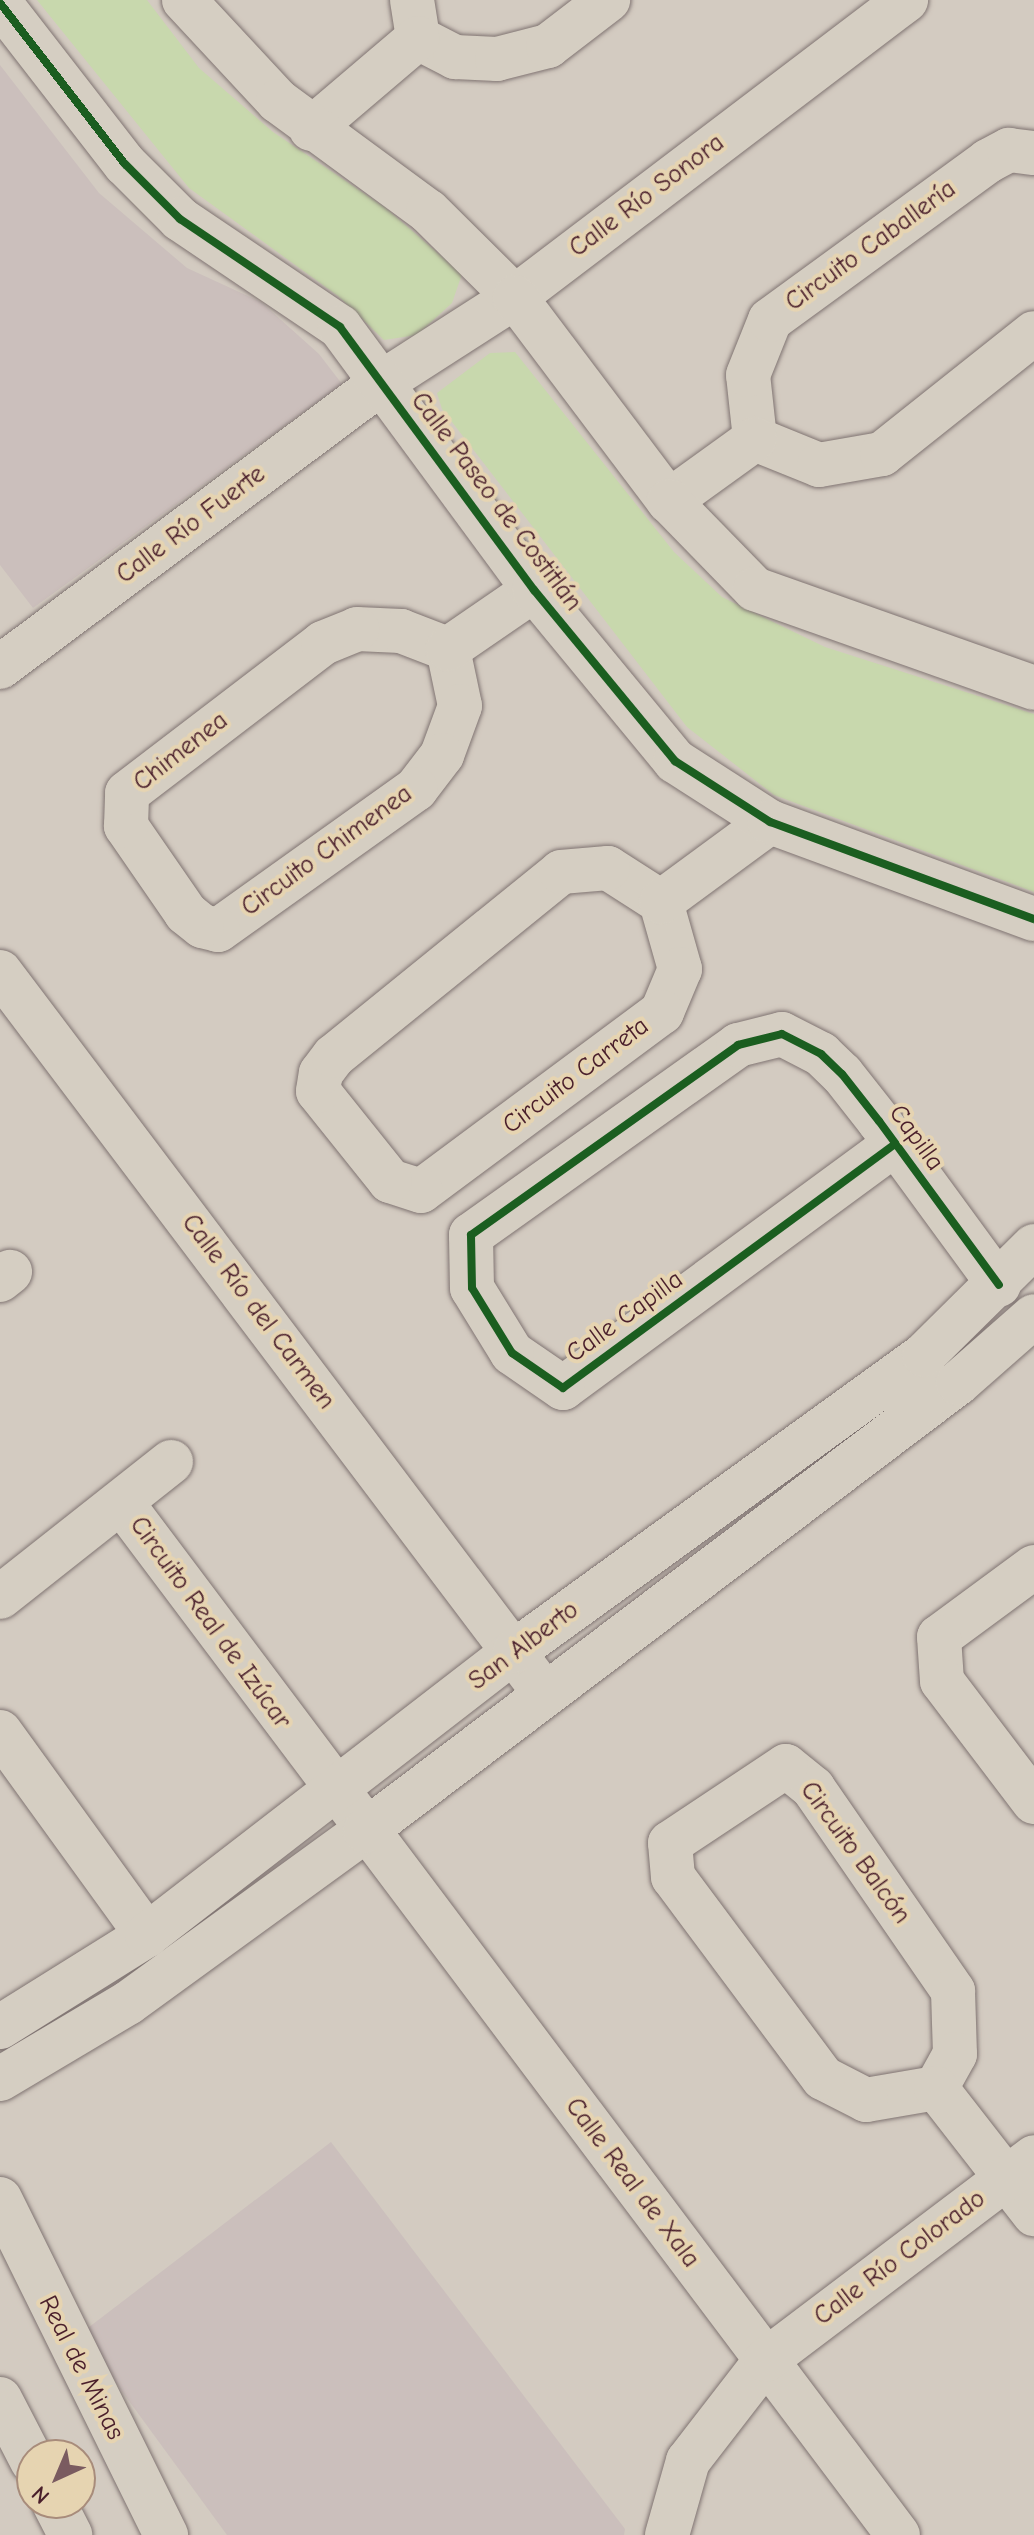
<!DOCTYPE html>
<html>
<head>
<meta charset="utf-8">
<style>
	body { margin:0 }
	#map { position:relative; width:1034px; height:2535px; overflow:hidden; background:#d3cbc1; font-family:"Comic Neue",sans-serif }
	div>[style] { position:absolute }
	.built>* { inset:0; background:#cbbfbc }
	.green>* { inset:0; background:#c8d8ad }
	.roads { filter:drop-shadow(0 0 2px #807472) drop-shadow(0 0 2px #807472) }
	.street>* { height:44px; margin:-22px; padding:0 22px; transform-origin:22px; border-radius:22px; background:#d5cec2 }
	.secondary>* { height:44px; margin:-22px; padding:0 22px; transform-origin:22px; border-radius:22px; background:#d5cec2 }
	.cycleway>* { height:8px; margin:-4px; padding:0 4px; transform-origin:4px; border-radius:4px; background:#1b5e20 }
	span { translate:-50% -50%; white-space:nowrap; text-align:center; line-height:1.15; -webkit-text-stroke:8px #e6d4b1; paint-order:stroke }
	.street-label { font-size:26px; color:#4a1f2b }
	.north { position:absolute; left:16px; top:2439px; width:80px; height:80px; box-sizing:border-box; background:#e6d4b1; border:2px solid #a88c7b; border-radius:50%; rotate:224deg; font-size:22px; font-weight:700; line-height:32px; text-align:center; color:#4a1f2b }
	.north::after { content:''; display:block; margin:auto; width:28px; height:36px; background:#7a5b60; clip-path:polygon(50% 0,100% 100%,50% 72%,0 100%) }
</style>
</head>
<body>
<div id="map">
	<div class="built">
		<div style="clip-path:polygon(0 65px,99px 193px,187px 268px,261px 302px,319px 354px,342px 384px,33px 608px,0 565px)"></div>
		<div style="clip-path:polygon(331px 2142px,625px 2529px,624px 2535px,227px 2535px,80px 2334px)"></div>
	</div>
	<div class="green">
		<div style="clip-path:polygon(37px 0,147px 0,199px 68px,273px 132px,386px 208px,462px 274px,452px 303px,417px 335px,384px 340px,338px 296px,189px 188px)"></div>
		<div style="clip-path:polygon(515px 352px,674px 552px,722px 597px,825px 647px,1034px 714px,1034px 892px,774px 795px,687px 727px,442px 409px,437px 393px,490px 353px)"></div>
	</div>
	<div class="roads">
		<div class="street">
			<div style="left:412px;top:0;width:38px;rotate:81deg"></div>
			<div style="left:418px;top:38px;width:42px;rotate:27.2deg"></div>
			<div style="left:455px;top:57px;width:42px;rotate:2.7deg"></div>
			<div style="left:497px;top:59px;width:53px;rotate:-14.3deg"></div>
			<div style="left:548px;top:46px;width:76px;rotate:-37.5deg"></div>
			<div style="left:311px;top:129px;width:140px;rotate:-40.4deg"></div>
			<div style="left:755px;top:439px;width:64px;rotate:-96.2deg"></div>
			<div style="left:748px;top:375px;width:59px;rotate:-68.2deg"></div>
			<div style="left:770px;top:320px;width:270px;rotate:-36.1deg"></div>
			<div style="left:988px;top:161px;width:24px;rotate:-28deg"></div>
			<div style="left:1009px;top:150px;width:25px;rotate:7deg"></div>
			<div style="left:755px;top:439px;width:69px;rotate:22.1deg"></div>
			<div style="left:819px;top:465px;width:64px;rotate:-9.9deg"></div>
			<div style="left:882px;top:454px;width:194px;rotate:-38.5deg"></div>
			<div style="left:669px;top:501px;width:106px;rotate:-35.8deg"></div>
			<div style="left:357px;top:629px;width:44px;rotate:2.6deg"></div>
			<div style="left:401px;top:631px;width:50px;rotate:21deg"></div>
			<div style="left:448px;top:649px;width:58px;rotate:78.1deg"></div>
			<div style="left:460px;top:706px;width:52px;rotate:110.2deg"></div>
			<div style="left:442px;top:755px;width:43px;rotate:127.4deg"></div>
			<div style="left:416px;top:789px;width:243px;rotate:144.5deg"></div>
			<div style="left:218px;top:930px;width:16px;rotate:-166deg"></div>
			<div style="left:202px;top:926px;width:21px;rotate:-141deg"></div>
			<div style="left:186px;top:913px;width:106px;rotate:-124.6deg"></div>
			<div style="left:126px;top:826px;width:33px;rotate:-88deg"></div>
			<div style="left:127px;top:793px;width:247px;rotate:-37.4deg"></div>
			<div style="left:323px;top:643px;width:37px;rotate:-22deg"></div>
			<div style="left:448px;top:649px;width:104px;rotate:-34.5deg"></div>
			<div style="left:0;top:667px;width:475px;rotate:-36.7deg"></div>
			<div style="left:381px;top:383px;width:159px;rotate:-32.7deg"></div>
			<div style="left:515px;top:297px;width:491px;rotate:-37.2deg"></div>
			<div style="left:608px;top:868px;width:63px;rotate:32.7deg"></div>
			<div style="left:661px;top:902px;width:70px;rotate:74.2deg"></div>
			<div style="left:680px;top:969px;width:47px;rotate:112.7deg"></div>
			<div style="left:662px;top:1012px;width:300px;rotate:143.4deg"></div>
			<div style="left:421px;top:1191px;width:33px;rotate:-162deg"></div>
			<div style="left:390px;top:1181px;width:115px;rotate:-128.7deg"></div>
			<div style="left:318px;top:1091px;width:18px;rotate:-81deg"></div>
			<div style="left:321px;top:1073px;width:21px;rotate:-53deg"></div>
			<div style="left:334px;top:1056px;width:292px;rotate:-39deg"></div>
			<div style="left:561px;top:872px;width:47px;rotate:-4.9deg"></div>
			<div style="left:661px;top:902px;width:135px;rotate:-36.3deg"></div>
			<div style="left:0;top:972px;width:905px;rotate:52.95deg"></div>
			<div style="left:895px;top:1144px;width:412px;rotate:143.7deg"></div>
			<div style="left:563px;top:1388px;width:62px;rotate:-145.5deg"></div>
			<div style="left:512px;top:1353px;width:76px;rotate:-121.6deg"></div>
			<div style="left:472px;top:1288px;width:53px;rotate:-91.1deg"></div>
			<div style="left:471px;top:1235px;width:328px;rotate:-35.4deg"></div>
			<div style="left:738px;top:1045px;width:45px;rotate:-14deg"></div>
			<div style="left:782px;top:1034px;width:44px;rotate:27.1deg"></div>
			<div style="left:821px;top:1054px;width:29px;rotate:44deg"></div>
			<div style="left:842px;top:1074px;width:60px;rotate:51.8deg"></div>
			<div style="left:879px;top:1121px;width:203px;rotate:53.8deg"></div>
			<div style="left:0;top:1280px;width:13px;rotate:-39deg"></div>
			<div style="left:122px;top:1503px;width:1291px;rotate:53.06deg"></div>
			<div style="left:1034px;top:1567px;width:118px;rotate:143.6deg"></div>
			<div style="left:939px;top:1637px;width:44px;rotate:86.1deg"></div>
			<div style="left:942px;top:1681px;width:152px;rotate:52.8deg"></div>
			<div style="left:0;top:1597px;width:218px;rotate:-38.3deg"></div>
			<div style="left:0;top:1732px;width:251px;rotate:54.1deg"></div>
			<div style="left:786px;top:1766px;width:35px;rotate:39deg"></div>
			<div style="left:813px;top:1788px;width:247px;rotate:55.4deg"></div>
			<div style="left:953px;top:1991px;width:63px;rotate:88.2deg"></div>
			<div style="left:955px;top:2054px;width:39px;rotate:119deg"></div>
			<div style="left:936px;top:2088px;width:71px;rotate:170.3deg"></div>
			<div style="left:866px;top:2100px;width:48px;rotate:-152.9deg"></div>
			<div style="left:823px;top:2078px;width:251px;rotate:-126.7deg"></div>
			<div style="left:673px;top:1877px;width:34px;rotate:-95deg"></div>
			<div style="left:670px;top:1843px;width:139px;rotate:-33.6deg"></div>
			<div style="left:936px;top:2088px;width:160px;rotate:52.1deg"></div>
			<div style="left:667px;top:2535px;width:77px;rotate:-74.2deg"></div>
			<div style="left:688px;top:2461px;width:128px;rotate:-52.3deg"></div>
			<div style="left:766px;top:2360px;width:336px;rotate:-37.1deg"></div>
		</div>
		<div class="secondary">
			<div style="left:184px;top:0;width:138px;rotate:47.1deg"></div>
			<div style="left:278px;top:101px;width:186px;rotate:36.3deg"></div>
			<div style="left:428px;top:211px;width:122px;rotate:44.7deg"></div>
			<div style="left:515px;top:297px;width:256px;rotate:53deg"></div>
			<div style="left:669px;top:501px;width:123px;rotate:45.7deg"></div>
			<div style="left:755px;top:589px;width:296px;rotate:19.5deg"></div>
			<div style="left:0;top:3px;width:204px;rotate:52.2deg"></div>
			<div style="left:125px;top:164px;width:78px;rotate:45deg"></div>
			<div style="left:180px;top:219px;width:193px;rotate:34deg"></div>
			<div style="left:340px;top:327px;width:327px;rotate:53.6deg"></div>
			<div style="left:534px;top:590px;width:222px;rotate:50.5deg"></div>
			<div style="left:675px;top:761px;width:113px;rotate:32.7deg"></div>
			<div style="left:770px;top:822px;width:281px;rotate:20.2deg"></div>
			<div style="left:0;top:2027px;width:173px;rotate:-32deg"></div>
			<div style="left:147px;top:1935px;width:465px;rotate:-37.7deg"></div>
			<div style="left:515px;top:1651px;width:505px;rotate:-35.89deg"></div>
			<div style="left:924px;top:1355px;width:155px;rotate:-44.7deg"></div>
			<div style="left:0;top:2079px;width:149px;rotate:-30.7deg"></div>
			<div style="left:128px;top:2003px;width:293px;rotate:-36deg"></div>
			<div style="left:365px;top:1831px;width:743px;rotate:-37.07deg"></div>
			<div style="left:958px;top:1383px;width:101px;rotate:-41.4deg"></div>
			<div style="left:0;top:2199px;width:375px;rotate:63.7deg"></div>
			<div style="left:0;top:2399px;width:70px;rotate:62.7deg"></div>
			<div style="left:54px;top:2503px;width:36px;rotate:63deg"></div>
		</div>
	</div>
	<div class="cycleway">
		<div style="left:0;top:3px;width:204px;rotate:52.2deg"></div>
		<div style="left:125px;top:164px;width:78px;rotate:45deg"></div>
		<div style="left:180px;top:219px;width:193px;rotate:34deg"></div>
		<div style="left:340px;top:327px;width:327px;rotate:53.6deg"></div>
		<div style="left:534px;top:590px;width:222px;rotate:50.5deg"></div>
		<div style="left:675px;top:761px;width:113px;rotate:32.7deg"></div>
		<div style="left:770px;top:822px;width:281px;rotate:20.2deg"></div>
		<div style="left:895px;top:1144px;width:412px;rotate:143.7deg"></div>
		<div style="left:563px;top:1388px;width:62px;rotate:-145.5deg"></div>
		<div style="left:512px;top:1353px;width:76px;rotate:-121.6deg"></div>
		<div style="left:472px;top:1288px;width:53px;rotate:-91.1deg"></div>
		<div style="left:471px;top:1235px;width:328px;rotate:-35.4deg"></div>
		<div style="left:738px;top:1045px;width:45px;rotate:-14deg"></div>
		<div style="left:782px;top:1034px;width:44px;rotate:27.1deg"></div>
		<div style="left:821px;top:1054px;width:29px;rotate:44deg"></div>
		<div style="left:842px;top:1074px;width:60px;rotate:51.8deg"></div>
		<div style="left:879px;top:1121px;width:203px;rotate:53.8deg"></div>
	</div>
	<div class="street-label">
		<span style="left:647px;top:196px;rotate:-37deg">Calle Río Sonora</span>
		<span style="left:871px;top:246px;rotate:-36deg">Circuito Caballería</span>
		<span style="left:496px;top:502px;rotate:53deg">Calle Paseo de Costitlán</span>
		<span style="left:191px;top:525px;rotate:-37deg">Calle Río Fuerte</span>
		<span style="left:181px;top:752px;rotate:-38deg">Chimenea</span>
		<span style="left:327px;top:851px;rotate:-36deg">Circuito Chimenea</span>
		<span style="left:576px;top:1076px;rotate:-37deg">Circuito Carreta</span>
		<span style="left:916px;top:1138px;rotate:54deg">Capilla</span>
		<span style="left:258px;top:1312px;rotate:53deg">Calle Río del Carmen</span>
		<span style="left:625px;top:1317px;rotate:-36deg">Calle Capilla</span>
		<span style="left:210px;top:1623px;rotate:54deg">Circuito Real de Izúcar</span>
		<span style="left:524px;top:1646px;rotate:-37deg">San Alberto</span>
		<span style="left:855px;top:1853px;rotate:54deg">Circuito Balcón</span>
		<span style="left:632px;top:2183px;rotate:53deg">Calle Real de Xala</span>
		<span style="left:900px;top:2258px;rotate:-37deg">Calle Río Colorado</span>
		<span style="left:81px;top:2368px;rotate:63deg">Real de Minas</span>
	</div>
	<div class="north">N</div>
</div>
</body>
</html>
